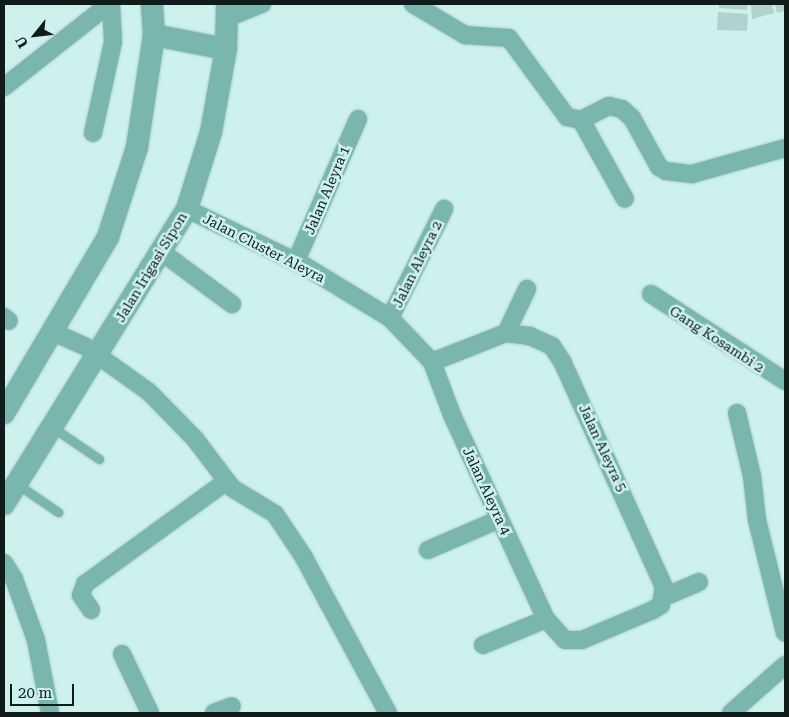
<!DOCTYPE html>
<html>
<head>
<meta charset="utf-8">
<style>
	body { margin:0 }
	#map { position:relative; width:789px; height:717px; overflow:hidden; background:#cdf1ec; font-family:"Roboto Serif",serif }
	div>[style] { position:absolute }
	.building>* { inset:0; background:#b0d3ce }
	.roads { filter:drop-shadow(0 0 1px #abcbc6) drop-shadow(0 0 1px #abcbc6) }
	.service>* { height:9px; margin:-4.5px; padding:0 4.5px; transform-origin:4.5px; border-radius:4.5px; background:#78b6ae }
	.minor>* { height:18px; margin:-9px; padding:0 9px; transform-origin:9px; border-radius:9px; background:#78b6ae }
	.tertiary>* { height:22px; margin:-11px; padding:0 11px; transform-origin:11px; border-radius:11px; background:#78b6ae }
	span { translate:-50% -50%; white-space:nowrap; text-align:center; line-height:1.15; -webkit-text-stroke:5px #cdf1ec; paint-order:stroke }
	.street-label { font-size:14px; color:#0f1c1a }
	.frame { position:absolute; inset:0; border:5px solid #0f1c1a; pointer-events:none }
	.north { position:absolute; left:10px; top:10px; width:50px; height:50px; -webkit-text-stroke:4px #cdf1ec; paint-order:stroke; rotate:241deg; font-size:14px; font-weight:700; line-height:20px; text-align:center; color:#0f1c1a }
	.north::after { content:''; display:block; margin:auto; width:18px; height:22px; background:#0f1c1a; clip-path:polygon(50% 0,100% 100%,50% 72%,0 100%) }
	.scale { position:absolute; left:10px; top:684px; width:64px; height:22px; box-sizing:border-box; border:2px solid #0f1c1a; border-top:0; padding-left:6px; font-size:15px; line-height:18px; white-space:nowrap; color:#0f1c1a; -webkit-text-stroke:4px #cdf1ec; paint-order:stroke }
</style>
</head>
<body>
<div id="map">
	<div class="building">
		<div style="clip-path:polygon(719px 4px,748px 4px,747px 10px,719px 8px)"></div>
		<div style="clip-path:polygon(751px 4px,772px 4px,774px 13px,752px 19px)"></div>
		<div style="clip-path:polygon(775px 4px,785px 4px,785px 11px,777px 13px)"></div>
		<div style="clip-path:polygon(718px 12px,748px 14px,747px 31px,717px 30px)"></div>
	</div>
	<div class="roads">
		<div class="service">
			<div style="left:52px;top:427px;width:57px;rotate:34.2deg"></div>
			<div style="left:17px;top:484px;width:50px;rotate:34.3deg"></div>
		</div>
		<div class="minor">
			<div style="left:413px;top:4px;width:61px;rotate:30.8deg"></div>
			<div style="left:465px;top:35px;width:44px;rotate:3.9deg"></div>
			<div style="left:509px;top:38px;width:98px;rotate:53.7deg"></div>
			<div style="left:567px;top:117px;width:14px;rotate:12deg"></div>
			<div style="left:581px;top:120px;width:31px;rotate:-27deg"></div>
			<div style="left:609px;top:106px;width:13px;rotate:13deg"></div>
			<div style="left:622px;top:109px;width:13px;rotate:42deg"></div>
			<div style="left:632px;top:118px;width:56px;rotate:61.1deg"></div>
			<div style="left:659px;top:167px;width:8px;rotate:30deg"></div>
			<div style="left:666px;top:171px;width:26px;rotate:7deg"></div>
			<div style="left:692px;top:174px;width:97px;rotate:-15.6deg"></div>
			<div style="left:227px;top:18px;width:38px;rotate:-22deg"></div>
			<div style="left:4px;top:87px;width:134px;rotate:-38.3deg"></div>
			<div style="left:581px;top:120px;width:90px;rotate:60.9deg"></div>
			<div style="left:93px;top:133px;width:93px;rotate:-77.6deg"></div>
			<div style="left:113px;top:42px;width:38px;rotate:-93deg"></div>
			<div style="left:187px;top:209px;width:129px;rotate:25.8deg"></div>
			<div style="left:303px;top:265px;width:102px;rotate:31.3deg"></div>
			<div style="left:390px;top:318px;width:61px;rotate:46.3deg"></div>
			<div style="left:432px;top:362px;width:57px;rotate:69.3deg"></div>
			<div style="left:452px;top:415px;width:225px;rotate:65.3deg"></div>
			<div style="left:546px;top:619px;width:28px;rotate:48deg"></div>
			<div style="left:565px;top:640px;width:17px"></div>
			<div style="left:582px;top:640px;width:77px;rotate:-22.9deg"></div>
			<div style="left:653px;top:610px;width:9px;rotate:-32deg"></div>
			<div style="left:661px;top:605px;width:18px;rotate:-81deg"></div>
			<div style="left:664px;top:587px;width:246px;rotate:-114.3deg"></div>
			<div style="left:563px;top:363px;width:20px;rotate:-123deg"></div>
			<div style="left:552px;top:346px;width:24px;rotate:-156deg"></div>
			<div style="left:530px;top:336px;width:24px;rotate:-173deg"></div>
			<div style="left:163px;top:253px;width:86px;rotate:36.5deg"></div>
			<div style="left:296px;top:261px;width:155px;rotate:-66.4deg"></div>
			<div style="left:651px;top:294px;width:160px;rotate:33deg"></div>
			<div style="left:4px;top:317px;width:6px;rotate:39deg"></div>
			<div style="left:390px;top:318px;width:122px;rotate:-63.6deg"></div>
			<div style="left:55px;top:333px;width:34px;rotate:24deg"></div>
			<div style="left:86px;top:347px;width:77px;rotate:35.5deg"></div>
			<div style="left:149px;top:392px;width:66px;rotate:45.6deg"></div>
			<div style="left:195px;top:439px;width:61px;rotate:52.9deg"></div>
			<div style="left:232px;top:488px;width:50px;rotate:31.2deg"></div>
			<div style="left:275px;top:514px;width:50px;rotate:56.3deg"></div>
			<div style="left:303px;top:556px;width:179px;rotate:61.6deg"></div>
			<div style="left:432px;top:362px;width:79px;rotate:-21.4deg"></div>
			<div style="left:506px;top:333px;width:49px;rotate:-64.5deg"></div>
			<div style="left:737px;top:413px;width:65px;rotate:76.6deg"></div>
			<div style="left:752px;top:476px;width:44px;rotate:83.5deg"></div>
			<div style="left:757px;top:520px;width:116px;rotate:76.1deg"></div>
			<div style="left:428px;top:550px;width:78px;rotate:-23.3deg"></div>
			<div style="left:4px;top:563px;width:19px;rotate:58deg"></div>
			<div style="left:14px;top:579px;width:65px;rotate:70.2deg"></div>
			<div style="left:36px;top:640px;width:74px;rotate:79.1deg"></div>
			<div style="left:664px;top:597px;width:38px;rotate:-23deg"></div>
			<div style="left:91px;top:610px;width:18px;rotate:-124deg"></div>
			<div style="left:81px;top:595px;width:12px;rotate:-70deg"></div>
			<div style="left:85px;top:584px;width:175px;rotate:-36deg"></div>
			<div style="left:483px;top:645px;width:68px;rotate:-22.4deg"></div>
			<div style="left:122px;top:654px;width:65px;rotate:64.6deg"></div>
			<div style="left:214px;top:713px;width:19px;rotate:-21deg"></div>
			<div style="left:731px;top:713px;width:72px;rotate:-41.6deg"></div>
		</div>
		<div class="tertiary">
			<div style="left:154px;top:35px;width:73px;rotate:11deg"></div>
			<div style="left:4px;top:413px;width:204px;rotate:-59.4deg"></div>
			<div style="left:108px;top:237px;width:95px;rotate:-72.1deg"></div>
			<div style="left:137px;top:147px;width:113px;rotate:-81.4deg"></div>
			<div style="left:154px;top:35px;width:31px;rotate:-94deg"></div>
			<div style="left:4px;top:504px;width:347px;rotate:-58.2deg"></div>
			<div style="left:187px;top:209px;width:81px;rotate:-72.7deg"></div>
			<div style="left:211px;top:132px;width:84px;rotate:-79.8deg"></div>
			<div style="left:226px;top:49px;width:45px;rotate:-88.7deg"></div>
		</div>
	</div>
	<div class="street-label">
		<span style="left:327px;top:190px;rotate:-67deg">Jalan Aleyra 1</span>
		<span style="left:264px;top:248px;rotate:27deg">Jalan Cluster Aleyra</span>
		<span style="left:417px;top:264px;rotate:-64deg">Jalan Aleyra 2</span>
		<span style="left:151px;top:267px;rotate:-59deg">Jalan Irigasi Sipon</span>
		<span style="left:717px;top:339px;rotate:33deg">Gang Kosambi 2</span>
		<span style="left:603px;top:448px;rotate:65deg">Jalan Aleyra 5</span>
		<span style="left:487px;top:491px;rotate:65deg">Jalan Aleyra 4</span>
	</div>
	<div class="frame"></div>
	<div class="north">U</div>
	<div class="scale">20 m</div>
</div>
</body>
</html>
